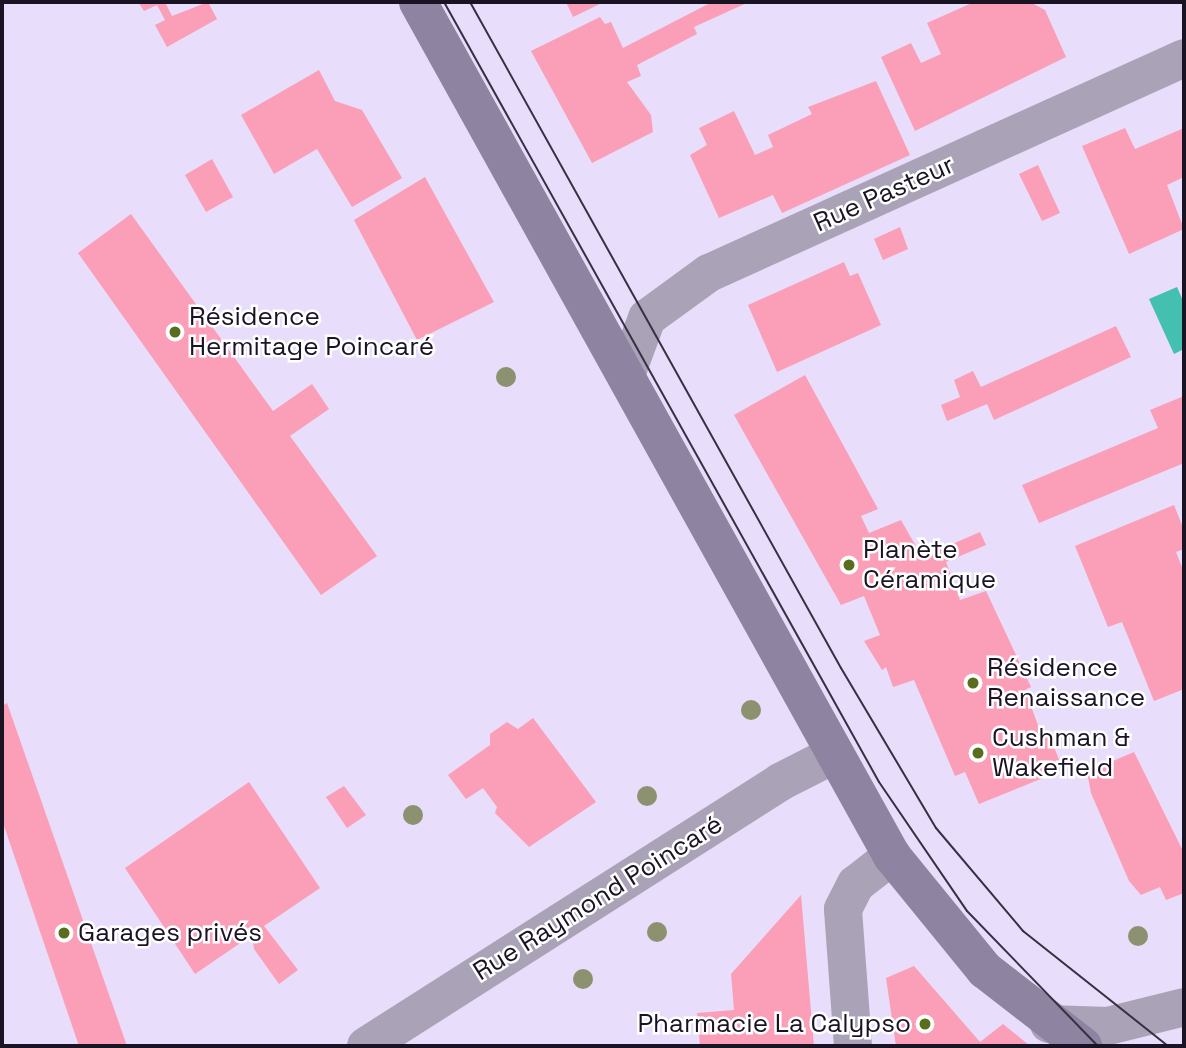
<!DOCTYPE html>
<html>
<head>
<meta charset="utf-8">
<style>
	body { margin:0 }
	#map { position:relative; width:1186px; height:1048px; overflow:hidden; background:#e8ddfa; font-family:"Space Grotesk",sans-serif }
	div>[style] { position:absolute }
	.water>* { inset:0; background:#43c0b0 }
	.building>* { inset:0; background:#fa9fb7 }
	.minor>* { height:38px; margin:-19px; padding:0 19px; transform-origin:19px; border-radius:19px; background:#aaa2b7 }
	.secondary>* { height:38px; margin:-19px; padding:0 19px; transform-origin:19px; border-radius:19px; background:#8e83a1 }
	.tram>* { height:2px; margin:-1px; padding:0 1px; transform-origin:1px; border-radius:1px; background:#373043 }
	.trees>* { width:20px; height:20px; margin:-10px; border-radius:50%; background:#8c9170 }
	.dots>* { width:19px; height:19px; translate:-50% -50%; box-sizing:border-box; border:4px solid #fff; border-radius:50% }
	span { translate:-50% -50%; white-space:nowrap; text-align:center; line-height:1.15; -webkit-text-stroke:5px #fff; paint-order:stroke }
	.street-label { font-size:26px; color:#1a1324 }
	.poi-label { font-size:26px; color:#1a1324 }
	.left { translate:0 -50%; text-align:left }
	.right { translate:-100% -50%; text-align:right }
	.frame { position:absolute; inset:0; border:4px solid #1a1324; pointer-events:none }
</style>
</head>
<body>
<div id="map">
	<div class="water">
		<div style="clip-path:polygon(1177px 287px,1184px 303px,1184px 349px,1174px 354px,1149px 299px)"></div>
	</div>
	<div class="building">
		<div style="clip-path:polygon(138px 2px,165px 2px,172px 16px,208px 2px,217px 19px,167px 47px,155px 25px,165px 20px,157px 5px,144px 11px)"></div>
		<div style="clip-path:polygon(566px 2px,604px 2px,573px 17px)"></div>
		<div style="clip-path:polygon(712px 2px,749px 2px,694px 27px,697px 34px,637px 65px,641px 76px,627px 82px,651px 115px,653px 132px,592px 163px,531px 51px,600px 17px,605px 24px,611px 22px,623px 48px)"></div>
		<div style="clip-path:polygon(974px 2px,1030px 2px,1045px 10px,1066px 57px,915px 131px,881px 57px,911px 43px,921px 63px,941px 54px,927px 23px)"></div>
		<div style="clip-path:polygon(319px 70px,335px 101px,362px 110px,402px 178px,352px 207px,317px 149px,274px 174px,241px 115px)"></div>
		<div style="clip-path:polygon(876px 81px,910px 155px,782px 213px,773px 195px,719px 218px,690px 155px,707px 145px,699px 128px,734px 111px,755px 155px,773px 147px,768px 135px,812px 114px,808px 107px)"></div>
		<div style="clip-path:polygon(1125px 128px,1135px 149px,1184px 128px,1184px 177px,1167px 185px,1184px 229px,1129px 254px,1082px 146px)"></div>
		<div style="clip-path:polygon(212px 159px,233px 197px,206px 212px,185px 175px)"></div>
		<div style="clip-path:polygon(1038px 165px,1060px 213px,1042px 221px,1019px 174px)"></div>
		<div style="clip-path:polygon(425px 177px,494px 302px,417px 340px,354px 220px)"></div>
		<div style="clip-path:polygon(131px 214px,273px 411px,312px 384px,329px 409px,290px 436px,377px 556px,321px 595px,78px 253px)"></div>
		<div style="clip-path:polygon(900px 227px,908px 249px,883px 260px,874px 239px)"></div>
		<div style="clip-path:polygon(844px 262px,850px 276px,858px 273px,881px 325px,777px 372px,748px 305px)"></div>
		<div style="clip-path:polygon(1116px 326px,1131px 357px,994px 420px,987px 404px,947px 421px,941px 405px,960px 397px,954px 380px,973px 371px,981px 387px)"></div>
		<div style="clip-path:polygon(805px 375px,878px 509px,861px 516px,869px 533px,901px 520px,922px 557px,980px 532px,986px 545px,946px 562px,960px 600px,986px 591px,1031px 687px,1025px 690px,1042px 736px,1049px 734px,1063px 770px,979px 804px,965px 772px,955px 776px,914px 680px,893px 687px,886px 667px,882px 670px,864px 641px,880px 635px,864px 596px,841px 605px,734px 415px)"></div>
		<div style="clip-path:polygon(1184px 396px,1184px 463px,1039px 523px,1022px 485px,1158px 428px,1150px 410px)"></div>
		<div style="clip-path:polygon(1174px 505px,1184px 530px,1184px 549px,1176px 552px,1184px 572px,1184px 689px,1154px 701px,1122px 622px,1108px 627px,1075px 546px)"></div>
		<div style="clip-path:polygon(7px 703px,127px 1046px,79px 1046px,2px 820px,2px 706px)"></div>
		<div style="clip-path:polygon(533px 718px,596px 802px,529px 847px,495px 813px,497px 807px,483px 788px,466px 799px,448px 775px,490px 745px,490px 734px,507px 722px,518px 729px)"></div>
		<div style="clip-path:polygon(1134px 752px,1184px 853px,1184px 893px,1166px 900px,1160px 887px,1141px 895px,1129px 881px,1091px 793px,1087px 772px)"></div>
		<div style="clip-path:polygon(249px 782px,320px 888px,264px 926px,298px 970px,279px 984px,254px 949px,252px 935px,195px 974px,125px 868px)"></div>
		<div style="clip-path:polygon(344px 786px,366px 815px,347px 828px,326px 797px)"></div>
		<div style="clip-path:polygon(801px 895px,814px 1046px,700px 1046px,697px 1013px,734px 1010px,731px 974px)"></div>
		<div style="clip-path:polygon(914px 966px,980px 1042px,1003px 1024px,1030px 1046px,896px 1046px,886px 978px)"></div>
	</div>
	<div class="minor">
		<div style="left:626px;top:375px;width:61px;rotate:-69.8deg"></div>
		<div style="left:647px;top:318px;width:77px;rotate:-36deg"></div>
		<div style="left:709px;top:273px;width:521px;rotate:-24.35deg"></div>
		<div style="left:1049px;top:1024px;width:59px;rotate:1.9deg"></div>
		<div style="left:1108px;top:1026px;width:78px;rotate:-14deg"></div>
		<div style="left:366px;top:1046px;width:491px;rotate:-32.5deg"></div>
		<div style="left:780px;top:782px;width:59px;rotate:-27deg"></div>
		<div style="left:853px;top:1046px;width:137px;rotate:-94.2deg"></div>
		<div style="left:843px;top:909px;width:28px;rotate:-63deg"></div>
		<div style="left:856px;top:884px;width:46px;rotate:-37.9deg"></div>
	</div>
	<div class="secondary">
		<div style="left:418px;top:2px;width:977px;rotate:60.97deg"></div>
		<div style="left:892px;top:856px;width:147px;rotate:50.8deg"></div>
		<div style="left:985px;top:970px;width:124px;rotate:37.8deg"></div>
	</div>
	<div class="tram">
		<div style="left:444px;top:2px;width:893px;rotate:60.85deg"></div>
		<div style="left:879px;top:782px;width:156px;rotate:55.7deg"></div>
		<div style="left:967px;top:911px;width:188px;rotate:45.9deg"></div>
		<div style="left:470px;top:2px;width:762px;rotate:60.88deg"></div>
		<div style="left:841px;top:668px;width:186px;rotate:59.3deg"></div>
		<div style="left:936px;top:828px;width:135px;rotate:49.8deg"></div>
		<div style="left:1023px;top:931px;width:185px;rotate:38.4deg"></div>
	</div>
	<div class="trees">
		<div style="left:506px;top:377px"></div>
		<div style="left:751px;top:710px"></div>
		<div style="left:647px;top:796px"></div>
		<div style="left:413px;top:815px"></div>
		<div style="left:657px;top:932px"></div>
		<div style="left:1138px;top:936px"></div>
		<div style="left:583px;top:979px"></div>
	</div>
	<div class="dots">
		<div style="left:175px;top:332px;background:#596e1c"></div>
		<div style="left:849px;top:565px;background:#596e1c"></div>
		<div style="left:973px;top:683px;background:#596e1c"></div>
		<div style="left:978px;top:753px;background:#596e1c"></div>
		<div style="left:64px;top:933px;background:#596e1c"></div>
		<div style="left:925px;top:1024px;background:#596e1c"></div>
	</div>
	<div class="street-label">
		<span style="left:884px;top:194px;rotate:-24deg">Rue Pasteur</span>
		<span style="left:598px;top:898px;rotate:-32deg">Rue Raymond Poincaré</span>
	</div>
	<div class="poi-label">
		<span class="left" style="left:189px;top:332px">Résidence<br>Hermitage Poincaré</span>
		<span class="left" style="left:863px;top:565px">Planète<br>Céramique</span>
		<span class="left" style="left:987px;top:683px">Résidence<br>Renaissance</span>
		<span class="left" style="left:992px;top:753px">Cushman &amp;<br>Wakefield</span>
		<span class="left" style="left:78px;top:933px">Garages privés</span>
		<span class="right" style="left:911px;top:1024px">Pharmacie La Calypso</span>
	</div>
	<div class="frame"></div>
</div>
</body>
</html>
